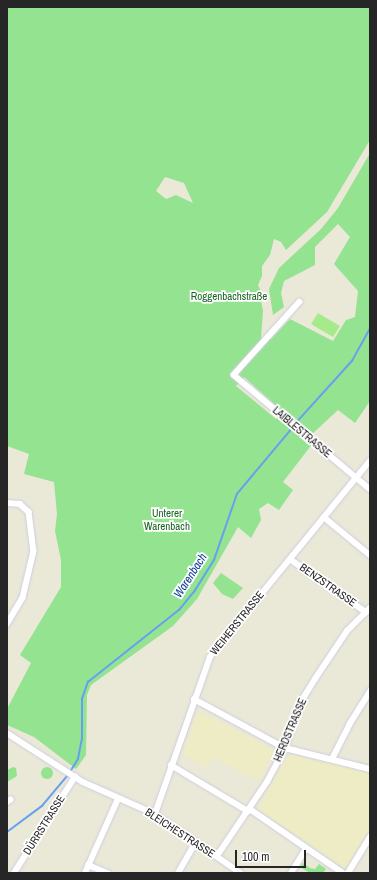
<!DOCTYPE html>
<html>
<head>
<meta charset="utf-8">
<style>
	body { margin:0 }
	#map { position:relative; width:377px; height:880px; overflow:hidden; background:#eae8d7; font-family:"Archivo Narrow",sans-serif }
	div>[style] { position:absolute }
	.education>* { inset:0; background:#edecc5 }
	.green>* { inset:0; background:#94e391 }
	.round { border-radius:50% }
	.pitch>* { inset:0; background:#a5eb8c }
	.stream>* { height:1.5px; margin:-0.75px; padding:0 0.75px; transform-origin:0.75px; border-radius:0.75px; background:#66a0f0 }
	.roads { filter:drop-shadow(0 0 1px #cfcce1) drop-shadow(0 0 1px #cfcce1) }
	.minor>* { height:5.5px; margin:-2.75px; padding:0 2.75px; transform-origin:2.75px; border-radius:2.75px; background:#fff }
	span { translate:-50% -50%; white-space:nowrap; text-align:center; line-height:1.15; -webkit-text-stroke:3.5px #fff; paint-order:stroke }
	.park-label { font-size:11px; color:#17631f }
	.street-label { font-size:11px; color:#262626 }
	.water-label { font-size:12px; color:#0a3b97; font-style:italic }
	.frame { position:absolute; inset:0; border:8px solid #262626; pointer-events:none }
	.scale { position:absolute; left:235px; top:850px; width:71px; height:18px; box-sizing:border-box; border:2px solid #262626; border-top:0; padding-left:5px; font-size:12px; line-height:14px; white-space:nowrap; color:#262626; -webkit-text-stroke:3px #fff; paint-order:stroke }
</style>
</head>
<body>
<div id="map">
	<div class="education">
		<div style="clip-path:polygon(201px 712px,271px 748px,273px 753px,259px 781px,212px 757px,206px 768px,183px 754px,196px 715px)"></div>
		<div style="clip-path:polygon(292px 754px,370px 773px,370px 829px,347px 867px,343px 868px,258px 809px,287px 757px)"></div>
	</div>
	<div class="green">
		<div style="clip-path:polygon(evenodd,7px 7px,370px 7px,370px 140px,327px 212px,286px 250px,281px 242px,274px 239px,270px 255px,262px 266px,262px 276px,258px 285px,262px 294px,260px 296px,263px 311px,261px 338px,271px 339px,290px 319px,333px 341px,346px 320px,355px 317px,358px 291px,334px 264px,350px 237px,338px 224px,315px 247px,315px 265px,284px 281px,281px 293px,284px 307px,273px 315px,269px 289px,279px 268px,321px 229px,338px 208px,370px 153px,370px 401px,355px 423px,338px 410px,310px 436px,244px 377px,236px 386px,276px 419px,280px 416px,313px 443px,283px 482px,293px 490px,279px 510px,268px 503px,259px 509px,261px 520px,251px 538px,238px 527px,197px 599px,173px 626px,91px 685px,87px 695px,86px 755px,76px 769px,34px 737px,7px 725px,7px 709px,31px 663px,20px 655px,61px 587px,61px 560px,55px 531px,57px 514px,54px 482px,24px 474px,29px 454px,7px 446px,7px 7px,165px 177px,184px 183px,193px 203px,176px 195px,166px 199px,156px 191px,165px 177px)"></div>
		<div style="clip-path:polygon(221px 573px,243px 588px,233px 599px,222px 594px,213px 583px)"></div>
		<div class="round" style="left:41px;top:767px;width:12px;height:12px"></div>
		<div style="clip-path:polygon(13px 767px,16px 768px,17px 776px,7px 782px,7px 770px)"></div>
		<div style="clip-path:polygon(303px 863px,310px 868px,315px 869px,319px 864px,326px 869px,323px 873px,310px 873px,300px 867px)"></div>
	</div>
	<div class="pitch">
		<div style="clip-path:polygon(318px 313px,340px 326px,333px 337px,311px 324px)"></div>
	</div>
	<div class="stream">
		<div style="left:295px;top:424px;width:85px;rotate:-47.9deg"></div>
		<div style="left:352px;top:361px;width:38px;rotate:-61deg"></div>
		<div style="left:70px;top:772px;width:15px;rotate:-58deg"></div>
		<div style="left:78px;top:759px;width:20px;rotate:-79deg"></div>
		<div style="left:82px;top:739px;width:40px;rotate:-90deg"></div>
		<div style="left:82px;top:699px;width:18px;rotate:-71deg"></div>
		<div style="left:88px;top:682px;width:117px;rotate:-38.4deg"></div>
		<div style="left:180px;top:609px;width:22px;rotate:-51deg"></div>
		<div style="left:194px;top:592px;width:38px;rotate:-58deg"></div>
		<div style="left:214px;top:560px;width:70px;rotate:-70.8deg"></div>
		<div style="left:237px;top:494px;width:87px;rotate:-50.1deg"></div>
		<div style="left:7px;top:832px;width:44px;rotate:-36.6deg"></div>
		<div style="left:42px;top:806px;width:40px;rotate:-50deg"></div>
	</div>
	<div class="roads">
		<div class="minor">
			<div style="left:300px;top:302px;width:98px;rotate:132.1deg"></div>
			<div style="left:234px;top:375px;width:177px;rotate:40deg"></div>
			<div style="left:7px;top:503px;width:13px;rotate:4deg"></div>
			<div style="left:20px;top:504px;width:12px;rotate:42deg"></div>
			<div style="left:29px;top:512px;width:39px;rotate:83deg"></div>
			<div style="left:34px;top:551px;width:48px;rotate:103.2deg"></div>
			<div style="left:23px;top:598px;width:31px;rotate:121deg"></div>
			<div style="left:324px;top:517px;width:60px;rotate:39.6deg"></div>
			<div style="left:290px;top:559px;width:93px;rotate:34.9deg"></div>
			<div style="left:194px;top:699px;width:103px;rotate:28.3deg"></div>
			<div style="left:285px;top:748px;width:88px;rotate:13.9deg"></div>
			<div style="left:7px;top:733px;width:90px;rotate:32.8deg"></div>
			<div style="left:83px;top:782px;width:79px;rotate:24deg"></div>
			<div style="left:155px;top:814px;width:104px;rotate:34.5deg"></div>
			<div style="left:332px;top:759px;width:38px;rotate:-63deg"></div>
			<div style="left:349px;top:725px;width:40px;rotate:-58deg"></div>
			<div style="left:171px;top:765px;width:90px;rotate:30.9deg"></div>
			<div style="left:7px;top:802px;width:4px;rotate:-34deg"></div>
			<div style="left:250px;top:809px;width:113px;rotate:34.5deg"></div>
			<div style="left:155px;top:814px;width:166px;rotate:-70.7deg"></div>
			<div style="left:210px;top:657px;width:253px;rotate:-50.8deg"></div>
			<div style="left:217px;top:856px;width:89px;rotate:-56deg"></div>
			<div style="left:267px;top:782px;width:38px;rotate:-62deg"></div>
			<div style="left:285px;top:748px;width:51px;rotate:-70.5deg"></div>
			<div style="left:302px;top:700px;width:25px;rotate:-58deg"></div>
			<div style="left:315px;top:679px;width:58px;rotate:-56.3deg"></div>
			<div style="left:347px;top:631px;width:33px;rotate:-45deg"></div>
			<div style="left:88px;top:865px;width:22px;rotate:22deg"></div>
			<div style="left:14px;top:873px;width:114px;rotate:-57.6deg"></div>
			<div style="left:85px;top:873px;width:81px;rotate:-66deg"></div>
			<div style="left:178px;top:873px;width:36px;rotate:-60deg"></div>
			<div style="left:291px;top:873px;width:28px;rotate:-58deg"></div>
			<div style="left:348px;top:873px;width:42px;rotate:-58.6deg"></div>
		</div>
	</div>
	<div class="park-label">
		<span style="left:229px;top:296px">Roggenbachstraße</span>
		<span style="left:167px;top:520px">Unterer<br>Warenbach</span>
	</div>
	<div class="street-label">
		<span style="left:302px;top:432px;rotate:40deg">LAIBLESTRASSE</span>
		<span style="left:328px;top:585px;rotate:35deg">BENZSTRASSE</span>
		<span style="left:237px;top:623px;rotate:-51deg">WEIHERSTRASSE</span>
		<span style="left:290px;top:730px;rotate:-67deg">HERDSTRASSE</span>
		<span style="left:44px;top:825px;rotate:-58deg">DÜRRSTRASSE</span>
		<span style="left:180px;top:833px;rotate:33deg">BLEICHESTRASSE</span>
	</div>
	<div class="water-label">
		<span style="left:191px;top:576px;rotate:-57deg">Warenbach</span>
	</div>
	<div class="frame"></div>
	<div class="scale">100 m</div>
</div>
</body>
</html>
